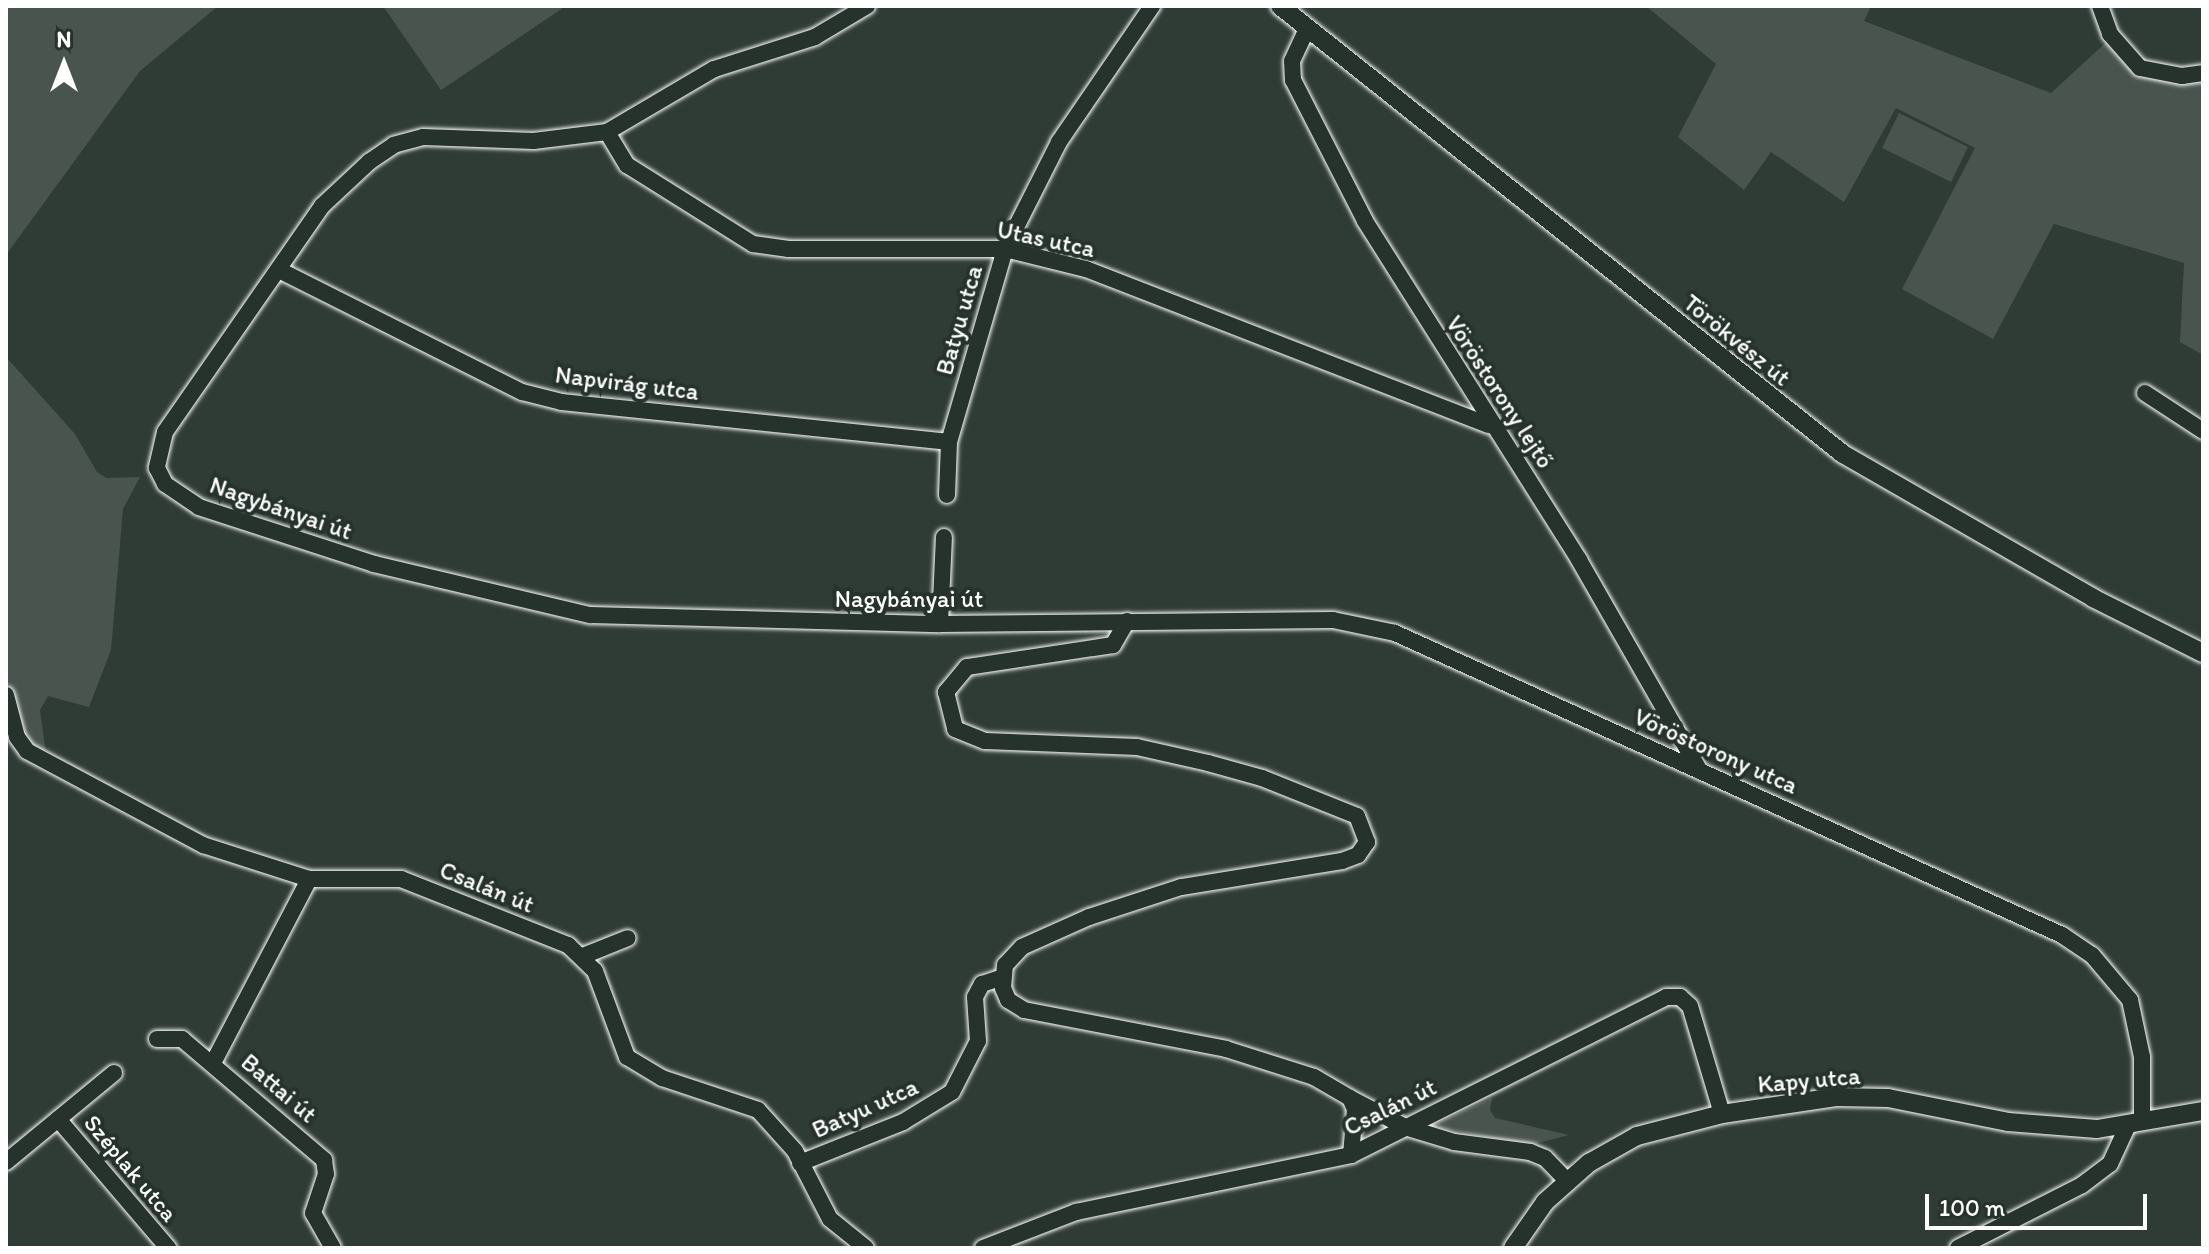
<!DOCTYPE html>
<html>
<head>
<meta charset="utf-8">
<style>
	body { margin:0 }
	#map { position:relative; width:2209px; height:1254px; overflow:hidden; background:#2f3b35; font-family:Itim,sans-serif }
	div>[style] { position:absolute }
	.green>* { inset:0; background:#4a544f }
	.roads { filter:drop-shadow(0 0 2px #fff) drop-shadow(0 0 2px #fff) }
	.minor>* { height:16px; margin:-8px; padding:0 8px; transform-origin:8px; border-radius:8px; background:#26332d }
	.tertiary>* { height:18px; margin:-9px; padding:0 9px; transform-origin:9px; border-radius:9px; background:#26332d }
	span { translate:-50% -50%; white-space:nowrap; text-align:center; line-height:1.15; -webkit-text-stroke:8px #26332d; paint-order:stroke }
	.street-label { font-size:24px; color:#fff }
	.frame { position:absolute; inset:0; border:8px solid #fff; pointer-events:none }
	.north { position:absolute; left:24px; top:24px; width:80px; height:80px; -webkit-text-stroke:6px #26332d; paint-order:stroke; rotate:0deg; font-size:22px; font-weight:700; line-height:32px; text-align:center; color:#fff }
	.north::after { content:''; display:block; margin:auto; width:28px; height:36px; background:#fff; clip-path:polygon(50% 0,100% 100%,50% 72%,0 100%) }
	.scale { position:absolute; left:1925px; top:1194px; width:222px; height:36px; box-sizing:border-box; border:4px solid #fff; border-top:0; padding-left:10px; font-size:24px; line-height:28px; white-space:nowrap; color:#fff; -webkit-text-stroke:6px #26332d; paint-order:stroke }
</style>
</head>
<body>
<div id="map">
	<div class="green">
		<div style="clip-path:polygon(6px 6px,218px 6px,140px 71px,6px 255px)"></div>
		<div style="clip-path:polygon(383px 6px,566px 6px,441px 90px)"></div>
		<div style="clip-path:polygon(1646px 6px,1871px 6px,1864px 21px,2051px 93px,2112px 37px,2133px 63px,2203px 79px,2203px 355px,2180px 342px,2184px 263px,2054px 224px,1993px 339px,1902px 289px,1975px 148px,1896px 108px,1844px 202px,1771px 152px,1744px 190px,1678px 137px,1716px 64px)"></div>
		<div style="clip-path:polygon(1899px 113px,1968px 147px,1951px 182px,1882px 148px)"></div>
		<div style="clip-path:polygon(6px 357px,75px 434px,97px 472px,106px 478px,140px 477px,123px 509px,111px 650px,89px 707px,48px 696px,40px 710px,46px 754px,26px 740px,6px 678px)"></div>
		<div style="clip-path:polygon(1492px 1098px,1490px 1110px,1495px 1118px,1569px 1135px,1530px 1145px,1431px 1126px)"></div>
	</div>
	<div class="roads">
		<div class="minor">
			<div style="left:867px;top:6px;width:61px;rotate:149.2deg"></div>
			<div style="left:815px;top:37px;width:106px;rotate:162.4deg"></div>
			<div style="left:714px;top:69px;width:124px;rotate:149.5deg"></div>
			<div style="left:607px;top:132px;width:74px;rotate:173deg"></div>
			<div style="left:534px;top:141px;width:111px;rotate:-177.9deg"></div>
			<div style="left:423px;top:137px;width:30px;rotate:165deg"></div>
			<div style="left:394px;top:145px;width:30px;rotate:146deg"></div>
			<div style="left:369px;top:162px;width:64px;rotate:136.9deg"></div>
			<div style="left:322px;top:206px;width:275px;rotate:124.8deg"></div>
			<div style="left:165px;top:432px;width:37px;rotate:103deg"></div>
			<div style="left:157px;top:468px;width:18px;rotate:63deg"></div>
			<div style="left:165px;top:484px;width:41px;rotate:34.1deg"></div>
			<div style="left:199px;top:507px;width:184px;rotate:18deg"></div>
			<div style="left:374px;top:564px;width:222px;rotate:13.3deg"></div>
			<div style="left:590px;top:615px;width:350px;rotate:1.5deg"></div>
			<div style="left:940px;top:624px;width:393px;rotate:-0.6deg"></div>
			<div style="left:1333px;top:620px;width:63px;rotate:11.8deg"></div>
			<div style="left:1395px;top:633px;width:732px;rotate:24.36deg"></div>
			<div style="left:2062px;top:935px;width:36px;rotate:34deg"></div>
			<div style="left:2092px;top:955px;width:59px;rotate:49.8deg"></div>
			<div style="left:2130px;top:1000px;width:58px;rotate:78.1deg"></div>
			<div style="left:2142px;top:1057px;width:65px;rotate:90deg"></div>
			<div style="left:2100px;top:6px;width:30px;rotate:70deg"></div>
			<div style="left:2110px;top:34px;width:45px;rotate:48.6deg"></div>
			<div style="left:2140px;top:68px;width:43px;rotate:10.8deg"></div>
			<div style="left:2182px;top:76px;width:21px;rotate:-8deg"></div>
			<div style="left:1306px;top:31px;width:33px;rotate:115deg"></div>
			<div style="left:1292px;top:61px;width:19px;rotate:87deg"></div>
			<div style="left:1293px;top:80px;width:158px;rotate:62.9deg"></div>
			<div style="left:1365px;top:221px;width:401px;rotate:57.7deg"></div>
			<div style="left:1579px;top:560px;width:243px;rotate:60.2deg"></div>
			<div style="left:607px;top:132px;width:39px;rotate:59deg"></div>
			<div style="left:627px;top:165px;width:149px;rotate:32.1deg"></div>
			<div style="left:753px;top:244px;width:36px;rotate:8deg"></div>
			<div style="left:789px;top:249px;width:216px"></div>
			<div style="left:1005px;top:249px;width:83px;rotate:13.9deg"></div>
			<div style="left:1086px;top:269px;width:432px;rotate:21.2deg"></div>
			<div style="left:279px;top:270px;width:272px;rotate:26.7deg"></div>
			<div style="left:522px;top:392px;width:41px;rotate:14deg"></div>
			<div style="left:562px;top:402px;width:389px;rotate:5.9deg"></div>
			<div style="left:2145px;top:393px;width:69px;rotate:33.2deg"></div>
			<div style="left:947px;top:495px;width:53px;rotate:-87.8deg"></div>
			<div style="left:949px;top:442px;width:201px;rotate:-73.8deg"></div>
			<div style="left:1005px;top:249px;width:120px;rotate:-63.2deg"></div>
			<div style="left:1059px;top:142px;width:165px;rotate:-55.6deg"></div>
			<div style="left:1127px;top:621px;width:28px;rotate:120deg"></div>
			<div style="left:1113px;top:645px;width:148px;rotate:171.4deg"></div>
			<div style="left:967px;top:667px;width:33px;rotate:130deg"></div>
			<div style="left:946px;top:692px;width:38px;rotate:76deg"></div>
			<div style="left:955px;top:729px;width:32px;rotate:22deg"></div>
			<div style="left:985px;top:741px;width:152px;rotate:2.3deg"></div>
			<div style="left:1137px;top:747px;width:73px;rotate:12.7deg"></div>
			<div style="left:1208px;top:763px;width:56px;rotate:15.5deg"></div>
			<div style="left:1262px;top:778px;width:102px;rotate:21.8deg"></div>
			<div style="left:1357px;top:816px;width:28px;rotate:69deg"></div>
			<div style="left:1367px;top:842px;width:16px;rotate:125deg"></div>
			<div style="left:1358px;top:855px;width:17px;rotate:159deg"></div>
			<div style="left:1342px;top:861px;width:163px;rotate:170.8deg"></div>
			<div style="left:1181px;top:887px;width:97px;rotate:161.9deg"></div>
			<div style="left:1089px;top:917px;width:73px;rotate:155.9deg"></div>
			<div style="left:1022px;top:947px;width:25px;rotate:133deg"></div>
			<div style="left:1005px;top:965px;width:23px;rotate:95deg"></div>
			<div style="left:1003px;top:988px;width:13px;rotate:67deg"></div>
			<div style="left:1008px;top:1000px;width:19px;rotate:32deg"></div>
			<div style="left:1024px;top:1010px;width:206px;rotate:10.9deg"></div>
			<div style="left:1226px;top:1049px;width:92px;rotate:17.7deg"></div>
			<div style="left:1314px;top:1077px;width:42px;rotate:30.3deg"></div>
			<div style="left:1350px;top:1098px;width:12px;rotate:66deg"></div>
			<div style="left:1355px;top:1109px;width:46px;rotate:95deg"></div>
			<div style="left:940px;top:624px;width:87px;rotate:-87.4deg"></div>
			<div style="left:6px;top:695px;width:43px;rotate:75.3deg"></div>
			<div style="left:17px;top:737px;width:17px;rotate:54deg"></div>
			<div style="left:27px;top:751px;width:200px;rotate:28.1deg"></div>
			<div style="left:203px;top:845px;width:111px;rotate:17.8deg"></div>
			<div style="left:309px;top:879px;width:92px"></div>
			<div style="left:401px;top:879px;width:180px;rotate:21.6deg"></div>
			<div style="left:568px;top:945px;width:37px;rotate:44deg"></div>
			<div style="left:595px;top:971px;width:92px;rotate:69.6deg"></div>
			<div style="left:627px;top:1057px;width:41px;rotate:31deg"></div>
			<div style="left:662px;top:1078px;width:101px;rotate:18.4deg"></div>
			<div style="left:758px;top:1110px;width:55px;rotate:47.9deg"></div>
			<div style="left:795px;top:1151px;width:76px;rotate:62.8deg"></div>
			<div style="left:830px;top:1219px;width:46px;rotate:38.9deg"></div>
			<div style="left:583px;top:956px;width:48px;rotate:-21.8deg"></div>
			<div style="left:157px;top:1039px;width:25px"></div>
			<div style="left:182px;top:1039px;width:187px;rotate:40.4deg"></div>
			<div style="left:324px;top:1160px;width:14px;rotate:82deg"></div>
			<div style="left:326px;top:1174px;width:41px;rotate:108.4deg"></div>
			<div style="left:313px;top:1213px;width:40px;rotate:60.3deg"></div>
			<div style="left:213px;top:1063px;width:208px;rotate:-62.4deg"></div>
			<div style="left:1350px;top:1098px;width:62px;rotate:27.8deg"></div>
			<div style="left:1405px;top:1127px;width:51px;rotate:17deg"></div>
			<div style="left:1454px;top:1142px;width:77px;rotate:7.5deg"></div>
			<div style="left:1530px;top:1152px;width:16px;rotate:22deg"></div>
			<div style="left:1545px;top:1158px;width:32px;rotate:46deg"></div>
			<div style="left:58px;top:1119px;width:170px;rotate:49.5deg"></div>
			<div style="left:6px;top:1162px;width:140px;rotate:-39.5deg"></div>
			<div style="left:800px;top:1163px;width:111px;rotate:-21.7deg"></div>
			<div style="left:903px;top:1122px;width:57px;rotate:-31.5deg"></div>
			<div style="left:952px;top:1092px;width:57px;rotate:-63deg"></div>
			<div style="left:978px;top:1041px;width:44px;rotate:-93.9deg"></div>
			<div style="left:975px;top:997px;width:15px;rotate:-62deg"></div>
			<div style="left:982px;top:984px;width:22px;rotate:-18deg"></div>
			<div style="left:983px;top:1248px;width:100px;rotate:-21.2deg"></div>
			<div style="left:1076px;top:1212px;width:281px;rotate:-11.7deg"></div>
			<div style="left:1351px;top:1155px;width:352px;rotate:-26.6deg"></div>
			<div style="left:1666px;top:997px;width:14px"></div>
			<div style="left:1680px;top:997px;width:13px;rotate:42deg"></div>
			<div style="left:1690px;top:1006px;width:113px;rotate:73.5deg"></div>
			<div style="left:1958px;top:1248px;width:139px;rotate:-26.9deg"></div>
			<div style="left:2082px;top:1185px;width:35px;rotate:-37deg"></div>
			<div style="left:2110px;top:1164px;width:43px;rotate:-65.2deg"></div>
		</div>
		<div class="tertiary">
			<div style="left:1280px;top:6px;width:719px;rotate:38.51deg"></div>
			<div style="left:1843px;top:454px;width:289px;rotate:29.9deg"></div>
			<div style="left:2093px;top:598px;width:123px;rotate:26.6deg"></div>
			<div style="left:1513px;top:1248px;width:56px;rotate:-55.2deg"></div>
			<div style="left:1545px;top:1202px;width:59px;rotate:-41.6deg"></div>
			<div style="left:1589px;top:1163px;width:55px;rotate:-29.4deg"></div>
			<div style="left:1637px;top:1136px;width:88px;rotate:-14.5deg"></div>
			<div style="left:1722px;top:1114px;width:115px;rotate:-8.5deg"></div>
			<div style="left:1836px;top:1097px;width:52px;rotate:1.1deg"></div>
			<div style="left:1888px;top:1098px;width:122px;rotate:11.3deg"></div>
			<div style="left:2008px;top:1122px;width:89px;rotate:4.5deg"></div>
			<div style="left:2097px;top:1129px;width:108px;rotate:-9.6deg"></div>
		</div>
	</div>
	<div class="street-label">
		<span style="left:1046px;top:239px;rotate:12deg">Utas utca</span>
		<span style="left:959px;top:320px;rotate:-74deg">Batyu utca</span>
		<span style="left:1737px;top:340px;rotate:39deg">Törökvész út</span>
		<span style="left:627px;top:383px;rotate:7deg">Napvirág utca</span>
		<span style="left:1500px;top:392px;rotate:57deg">Vöröstorony lejtő</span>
		<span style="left:281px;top:508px;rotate:19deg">Nagybányai út</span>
		<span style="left:909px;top:599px">Nagybányai út</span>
		<span style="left:1716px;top:751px;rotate:24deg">Vöröstorony utca</span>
		<span style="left:487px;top:887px;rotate:22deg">Csalán út</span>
		<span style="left:1809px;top:1080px;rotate:-5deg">Kapy utca</span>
		<span style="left:279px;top:1088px;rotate:41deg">Battai út</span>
		<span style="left:1390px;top:1107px;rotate:-26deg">Csalán út</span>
		<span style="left:865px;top:1108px;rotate:-24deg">Batyu utca</span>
		<span style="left:131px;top:1168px;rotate:50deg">Széplak utca</span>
	</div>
	<div class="frame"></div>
	<div class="north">N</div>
	<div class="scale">100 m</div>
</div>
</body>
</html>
